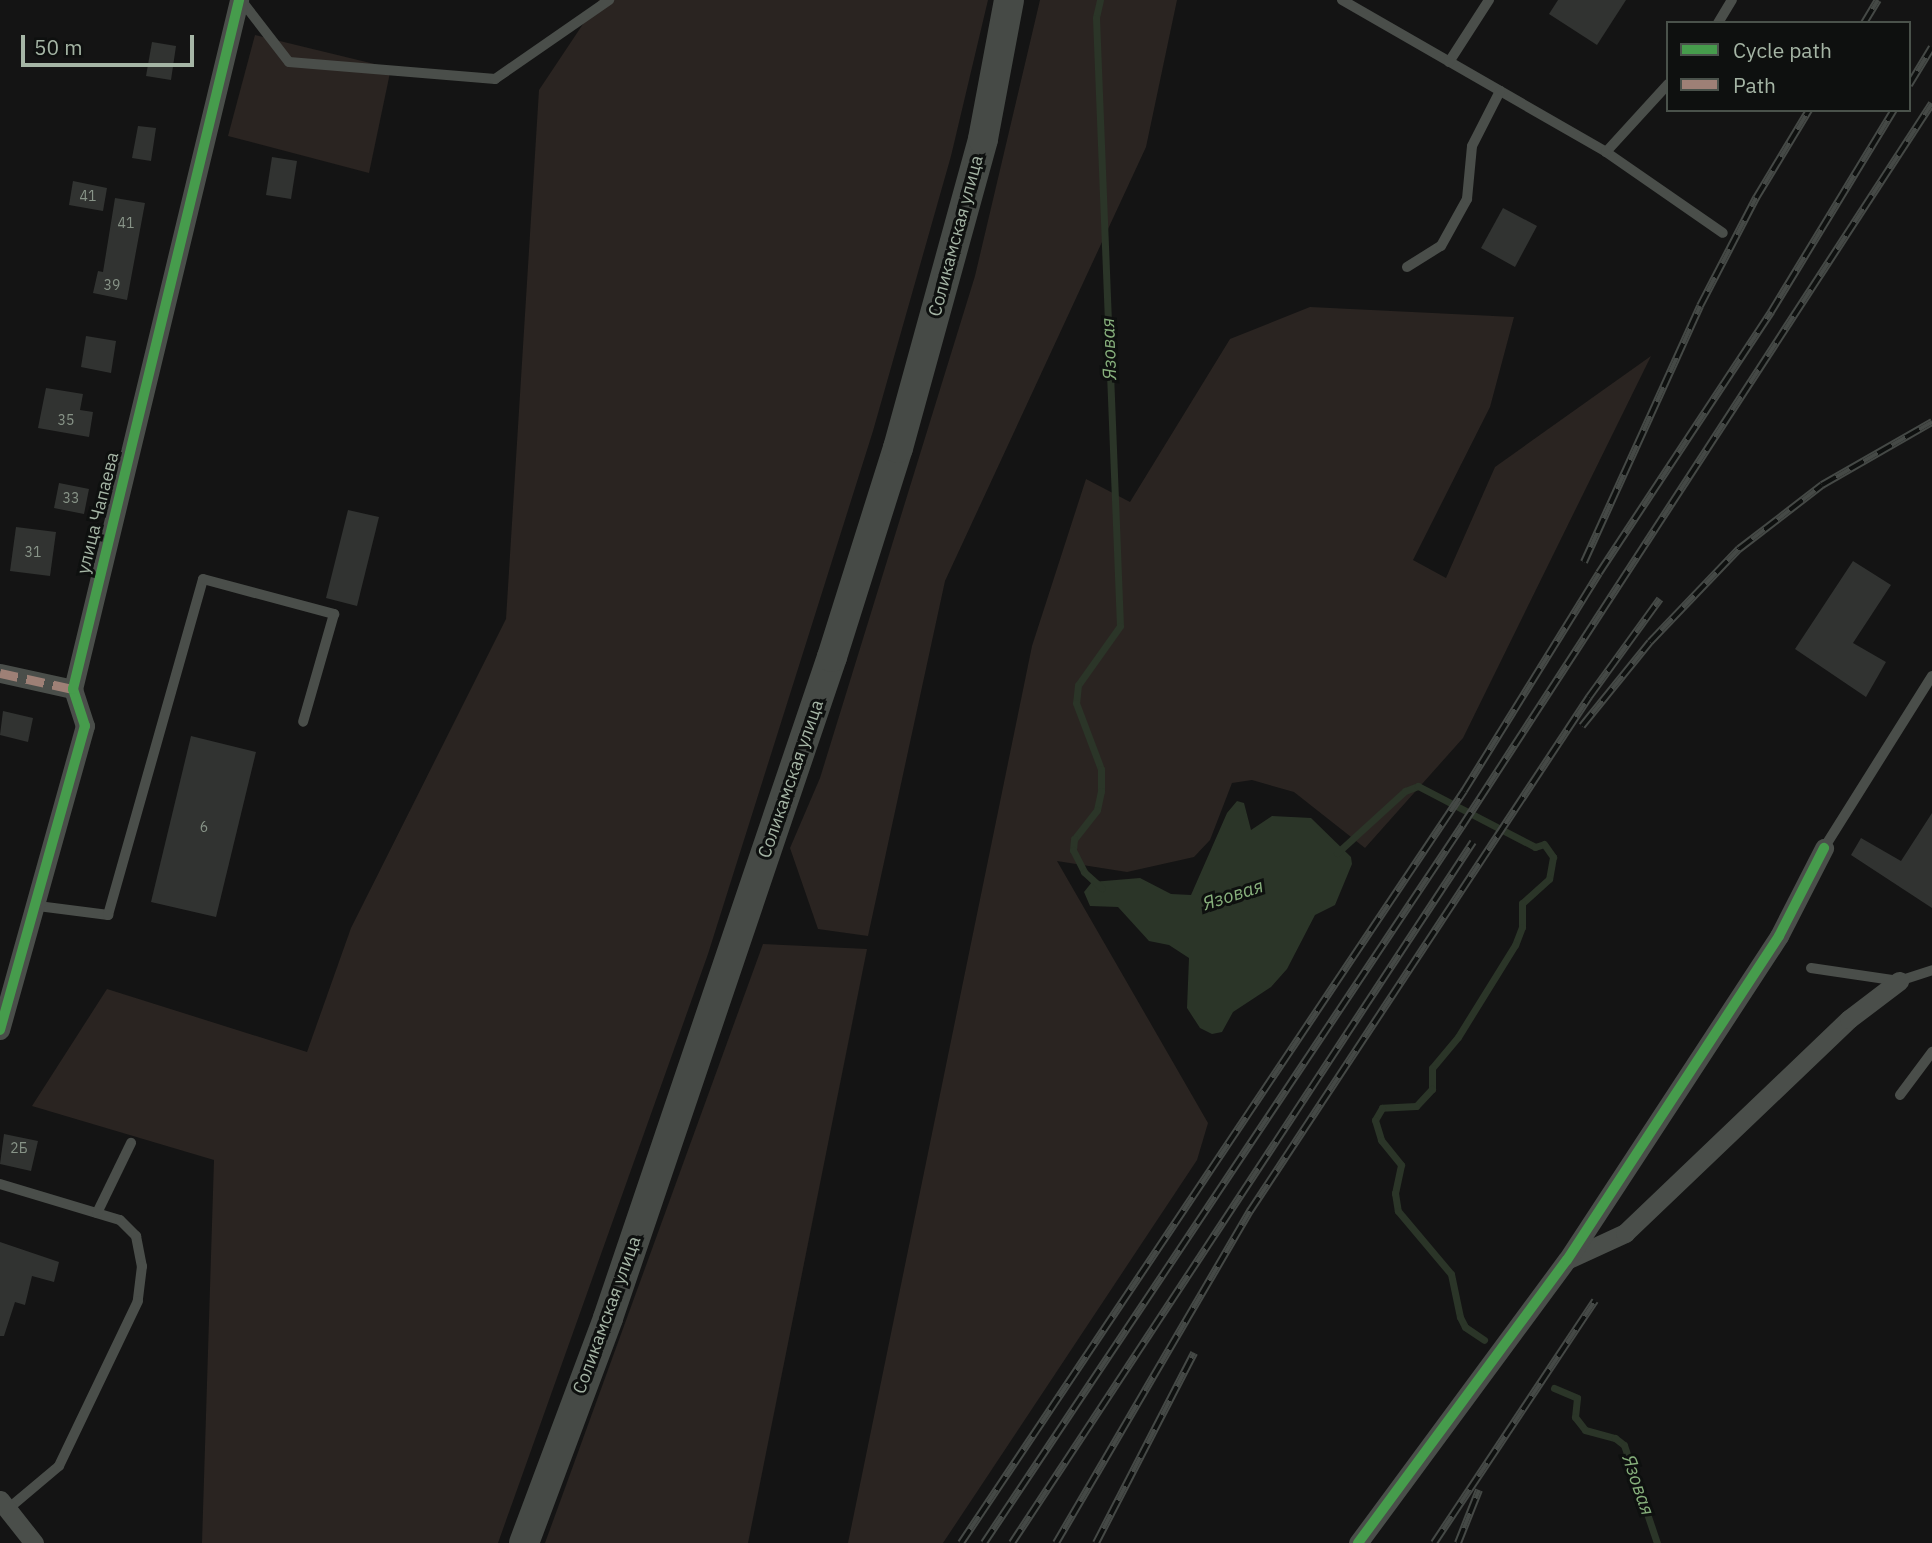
<!DOCTYPE html>
<html>
<head>
<meta charset="utf-8">
<style>
	body { margin:0 }
	#map { position:relative; width:1932px; height:1543px; overflow:hidden; background:#141414; font-family:"IBM Plex Sans",sans-serif }
	div>[style] { position:absolute }
	.green>* { inset:0; background:#2a2421 }
	.water>* { inset:0; background:#2b3528 }
	.stream>* { height:7px; margin:-3.5px; padding:0 3.5px; transform-origin:3.5px; border-radius:3.5px; background:#2b3528 }
	.building>* { inset:0; background:#313331 }
	.service>* { height:10px; margin:-5px; padding:0 5px; transform-origin:5px; border-radius:5px; background:#4a4e4a }
	.minor>* { height:19px; margin:-9.5px; padding:0 9.5px; transform-origin:9.5px; border-radius:9.5px; background:#4a4e4a }
	.primary>* { height:30px; margin:-15px; padding:0 15px; transform-origin:15px; border-radius:15px; background:#464a46 }
	.rail>* { height:8px; margin-top:-4px; transform-origin:0; background:repeating-linear-gradient(90deg,#0e100f 0 16px,#454946 0 32px); box-sizing:border-box; border-block:2px solid #454946 }
	.quiet>* { height:9px; margin-top:-4.5px; transform-origin:0; background:repeating-linear-gradient(90deg,#9e8076 0 18px,transparent 0 27px) }
	.cycleway>* { height:10px; margin:-5px; padding:0 5px; transform-origin:5px; border-radius:5px; background:#469c4c }
	span { translate:-50% -50%; white-space:nowrap; text-align:center; line-height:1.15; -webkit-text-stroke:6px #0e100f; paint-order:stroke }
	.number-label { font-size:14px; color:#889488 }
	.number-label span { -webkit-text-stroke-width:0 }
	.street-label { font-size:18px; color:#a5b5a5 }
	.water-label { font-size:19px; color:#87b07c; font-style:italic }
	.legend { position:absolute; left:1666px; top:21px; width:245px; height:91px; box-sizing:border-box; background:#0e100f; border:2px solid #4a524b; margin:0; padding:9px 12px; list-style:none; font-size:21px; color:#a5b5a5 }
	.legend li { display:flex; align-items:center; gap:14px; height:35px }
	.legend b { width:35px; border:2px solid #4a524b }
	.scale { position:absolute; left:21px; top:35px; width:173px; height:32px; box-sizing:border-box; border:4px solid #a5b5a5; border-top:0; padding-left:9px; font-size:21px; line-height:24px; white-space:nowrap; color:#a5b5a5; -webkit-text-stroke:5px #0e100f; paint-order:stroke }
</style>
</head>
<body>
<div id="map">
	<div class="green">
		<div style="clip-path:polygon(599px 0,988px 0,951px 156px,873px 431px,708px 954px,498px 1543px,202px 1543px,214px 1160px,32px 1106px,107px 989px,307px 1052px,351px 928px,506px 619px,539px 90px)"></div>
		<div style="clip-path:polygon(1040px 0,1177px 0,1146px 147px,945px 581px,868px 936px,818px 929px,790px 848px,820px 778px,975px 276px)"></div>
		<div style="clip-path:polygon(255px 35px,391px 68px,369px 173px,228px 136px)"></div>
		<div style="clip-path:polygon(1310px 307px,1514px 317px,1490px 407px,1413px 560px,1446px 578px,1495px 467px,1651px 356px,1463px 738px,1365px 848px,1294px 792px,1252px 780px,1232px 783px,1210px 840px,1194px 857px,1127px 872px,1057px 861px,1208px 1123px,1197px 1160px,943px 1543px,848px 1543px,1032px 646px,1086px 479px,1130px 502px,1230px 339px)"></div>
		<div style="clip-path:polygon(763px 944px,867px 949px,748px 1543px,545px 1543px)"></div>
	</div>
	<div class="water">
		<div style="clip-path:polygon(1237px 801px,1244px 803px,1251px 830px,1272px 816px,1311px 818px,1351px 857px,1352px 864px,1335px 905px,1315px 915px,1287px 969px,1271px 987px,1233px 1012px,1222px 1032px,1212px 1034px,1200px 1028px,1187px 1008px,1189px 958px,1169px 945px,1149px 941px,1118px 907px,1090px 906px,1084px 892px,1092px 882px,1140px 878px,1171px 894px,1191px 895px,1227px 813px)"></div>
	</div>
	<div class="stream">
		<div style="left:1100px;top:0;width:18px;rotate:103deg"></div>
		<div style="left:1096px;top:18px;width:608px;rotate:87.74deg"></div>
		<div style="left:1120px;top:626px;width:72px;rotate:125.4deg"></div>
		<div style="left:1078px;top:685px;width:18px;rotate:96deg"></div>
		<div style="left:1076px;top:703px;width:71px;rotate:69.3deg"></div>
		<div style="left:1101px;top:769px;width:22px;rotate:90deg"></div>
		<div style="left:1101px;top:791px;width:19px;rotate:102deg"></div>
		<div style="left:1097px;top:810px;width:37px;rotate:128deg"></div>
		<div style="left:1074px;top:839px;width:11px;rotate:95deg"></div>
		<div style="left:1073px;top:850px;width:25px;rotate:63deg"></div>
		<div style="left:1084px;top:872px;width:24px;rotate:42deg"></div>
		<div style="left:1337px;top:853px;width:92px;rotate:-42.4deg"></div>
		<div style="left:1405px;top:791px;width:14px;rotate:-21deg"></div>
		<div style="left:1418px;top:786px;width:132px;rotate:27.5deg"></div>
		<div style="left:1535px;top:847px;width:9px;rotate:-18deg"></div>
		<div style="left:1544px;top:844px;width:16px;rotate:55deg"></div>
		<div style="left:1553px;top:857px;width:22px;rotate:100deg"></div>
		<div style="left:1549px;top:879px;width:36px;rotate:138deg"></div>
		<div style="left:1522px;top:903px;width:24px;rotate:90deg"></div>
		<div style="left:1522px;top:927px;width:19px;rotate:111deg"></div>
		<div style="left:1515px;top:945px;width:108px;rotate:121.8deg"></div>
		<div style="left:1458px;top:1037px;width:40px;rotate:130deg"></div>
		<div style="left:1432px;top:1068px;width:21px;rotate:90deg"></div>
		<div style="left:1432px;top:1089px;width:23px;rotate:133deg"></div>
		<div style="left:1416px;top:1106px;width:34px;rotate:177deg"></div>
		<div style="left:1382px;top:1108px;width:14px;rotate:120deg"></div>
		<div style="left:1375px;top:1120px;width:21px;rotate:73deg"></div>
		<div style="left:1381px;top:1140px;width:32px;rotate:51deg"></div>
		<div style="left:1401px;top:1165px;width:29px;rotate:102deg"></div>
		<div style="left:1395px;top:1193px;width:18px;rotate:81deg"></div>
		<div style="left:1398px;top:1211px;width:82px;rotate:49.9deg"></div>
		<div style="left:1451px;top:1274px;width:44px;rotate:78.2deg"></div>
		<div style="left:1460px;top:1317px;width:11px;rotate:63deg"></div>
		<div style="left:1465px;top:1327px;width:23px;rotate:34deg"></div>
		<div style="left:1554px;top:1388px;width:25px;rotate:23deg"></div>
		<div style="left:1577px;top:1398px;width:19px;rotate:96deg"></div>
		<div style="left:1575px;top:1417px;width:16px;rotate:52deg"></div>
		<div style="left:1585px;top:1430px;width:31px;rotate:15deg"></div>
		<div style="left:1615px;top:1438px;width:11px;rotate:38deg"></div>
		<div style="left:1624px;top:1445px;width:103px;rotate:71.4deg"></div>
	</div>
	<div class="building">
		<div style="clip-path:polygon(1558px 0,1626px 0,1597px 45px,1549px 14px)"></div>
		<div style="clip-path:polygon(152px 42px,176px 46px,171px 80px,146px 76px)"></div>
		<div style="clip-path:polygon(138px 126px,156px 128px,151px 161px,132px 158px)"></div>
		<div style="clip-path:polygon(272px 157px,297px 161px,291px 199px,266px 195px)"></div>
		<div style="clip-path:polygon(73px 181px,107px 188px,103px 211px,69px 205px)"></div>
		<div style="clip-path:polygon(115px 198px,145px 203px,127px 300px,93px 293px,98px 271px,103px 272px)"></div>
		<div style="clip-path:polygon(1503px 208px,1537px 226px,1515px 267px,1481px 248px)"></div>
		<div style="clip-path:polygon(86px 336px,116px 341px,111px 373px,81px 367px)"></div>
		<div style="clip-path:polygon(46px 388px,83px 394px,80px 410px,93px 412px,89px 437px,38px 428px)"></div>
		<div style="clip-path:polygon(59px 483px,89px 489px,84px 514px,54px 508px)"></div>
		<div style="clip-path:polygon(348px 510px,379px 517px,357px 606px,326px 598px)"></div>
		<div style="clip-path:polygon(16px 527px,56px 532px,50px 576px,10px 571px)"></div>
		<div style="clip-path:polygon(1853px 561px,1891px 585px,1853px 643px,1886px 662px,1866px 697px,1795px 649px)"></div>
		<div style="clip-path:polygon(3px 711px,33px 718px,28px 742px,0 735px)"></div>
		<div style="clip-path:polygon(191px 736px,256px 752px,216px 917px,151px 902px)"></div>
		<div style="clip-path:polygon(1932px 813px,1932px 908px,1851px 855px,1861px 838px,1901px 861px)"></div>
		<div style="clip-path:polygon(4px 1134px,38px 1141px,31px 1171px,0 1164px)"></div>
		<div style="clip-path:polygon(0 1242px,59px 1262px,54px 1282px,32px 1276px,25px 1305px,15px 1302px,4px 1336px,0 1336px)"></div>
	</div>
	<div class="service">
		<div style="left:241px;top:0;width:78px;rotate:52.3deg"></div>
		<div style="left:289px;top:62px;width:207px;rotate:4.7deg"></div>
		<div style="left:495px;top:79px;width:139px;rotate:-34.7deg"></div>
		<div style="left:1342px;top:0;width:305px;rotate:29.9deg"></div>
		<div style="left:1606px;top:152px;width:142px;rotate:34.7deg"></div>
		<div style="left:1718px;top:23px;width:27px;rotate:-59deg"></div>
		<div style="left:1449px;top:62px;width:74px;rotate:-57.2deg"></div>
		<div style="left:1606px;top:152px;width:92px;rotate:-47.6deg"></div>
		<div style="left:1407px;top:267px;width:40px;rotate:-32deg"></div>
		<div style="left:1441px;top:246px;width:54px;rotate:-61deg"></div>
		<div style="left:1467px;top:199px;width:53px;rotate:-84.6deg"></div>
		<div style="left:1472px;top:146px;width:62px;rotate:-63deg"></div>
		<div style="left:1824px;top:848px;width:203px;rotate:-57.9deg"></div>
		<div style="left:38px;top:906px;width:71px;rotate:7.3deg"></div>
		<div style="left:108px;top:915px;width:349px;rotate:-74.2deg"></div>
		<div style="left:203px;top:579px;width:136px;rotate:15deg"></div>
		<div style="left:334px;top:614px;width:112px;rotate:106deg"></div>
		<div style="left:1811px;top:968px;width:89px;rotate:8.4deg"></div>
		<div style="left:1899px;top:981px;width:35px;rotate:-18deg"></div>
		<div style="left:1900px;top:1095px;width:54px;rotate:-53.3deg"></div>
		<div style="left:0;top:1184px;width:125px;rotate:16.7deg"></div>
		<div style="left:120px;top:1220px;width:23px;rotate:45deg"></div>
		<div style="left:136px;top:1236px;width:31px;rotate:79deg"></div>
		<div style="left:142px;top:1266px;width:35px;rotate:97deg"></div>
		<div style="left:138px;top:1301px;width:183px;rotate:115.6deg"></div>
		<div style="left:59px;top:1466px;width:67px;rotate:139.9deg"></div>
		<div style="left:97px;top:1213px;width:78px;rotate:-64.1deg"></div>
	</div>
	<div class="minor">
		<div style="left:0;top:673px;width:75px;rotate:12.4deg"></div>
		<div style="left:0;top:1030px;width:316px;rotate:-74.4deg"></div>
		<div style="left:85px;top:726px;width:39px;rotate:-108deg"></div>
		<div style="left:73px;top:689px;width:709px;rotate:-76.45deg"></div>
		<div style="left:1571px;top:1258px;width:60px;rotate:-24.8deg"></div>
		<div style="left:1625px;top:1233px;width:310px;rotate:-43.7deg"></div>
		<div style="left:1849px;top:1019px;width:63px;rotate:-37.2deg"></div>
		<div style="left:0;top:1500px;width:55px;rotate:51.7deg"></div>
		<div style="left:1358px;top:1543px;width:352px;rotate:-53.6deg"></div>
		<div style="left:1567px;top:1260px;width:387px;rotate:-56.8deg"></div>
		<div style="left:1779px;top:936px;width:99px;rotate:-62.9deg"></div>
	</div>
	<div class="primary">
		<div style="left:524px;top:1543px;width:240px;rotate:-69.5deg"></div>
		<div style="left:608px;top:1318px;width:698px;rotate:-71.28deg"></div>
		<div style="left:832px;top:657px;width:219px;rotate:-72.5deg"></div>
		<div style="left:898px;top:448px;width:320px;rotate:-74.6deg"></div>
		<div style="left:983px;top:139px;width:141px;rotate:-79.4deg"></div>
	</div>
	<div class="rail">
		<div style="left:1864px;top:23px;width:27px;rotate:-59deg"></div>
		<div style="left:1909px;top:85px;width:44px;rotate:-58.8deg"></div>
		<div style="left:1584px;top:562px;width:281px;rotate:-65.6deg"></div>
		<div style="left:1700px;top:306px;width:122px;rotate:-62.6deg"></div>
		<div style="left:1756px;top:198px;width:103px;rotate:-58.9deg"></div>
		<div style="left:1582px;top:726px;width:108px;rotate:-51deg"></div>
		<div style="left:1650px;top:642px;width:129px;rotate:-46.3deg"></div>
		<div style="left:1739px;top:549px;width:105px;rotate:-37.6deg"></div>
		<div style="left:1822px;top:485px;width:127px;rotate:-29.8deg"></div>
		<div style="left:961px;top:1543px;width:905px;rotate:-56.22deg"></div>
		<div style="left:1464px;top:791px;width:256px;rotate:-58.2deg"></div>
		<div style="left:1599px;top:573px;width:313px;rotate:-56.6deg"></div>
		<div style="left:1771px;top:312px;width:237px;rotate:-58.7deg"></div>
		<div style="left:984px;top:1543px;width:862px;rotate:-56.31deg"></div>
		<div style="left:1462px;top:826px;width:862px;rotate:-56.97deg"></div>
		<div style="left:1012px;top:1543px;width:839px;rotate:-56.67deg"></div>
		<div style="left:1056px;top:1543px;width:385px;rotate:-59.7deg"></div>
		<div style="left:1250px;top:1211px;width:616px;rotate:-56.59deg"></div>
		<div style="left:1589px;top:697px;width:121px;rotate:-54.1deg"></div>
		<div style="left:1096px;top:1543px;width:214px;rotate:-62.7deg"></div>
		<div style="left:1434px;top:1543px;width:291px;rotate:-56.4deg"></div>
		<div style="left:1458px;top:1543px;width:57px;rotate:-68.4deg"></div>
	</div>
	<div class="quiet">
		<div style="left:0;top:673px;width:75px;rotate:12.4deg"></div>
	</div>
	<div class="cycleway">
		<div style="left:0;top:1030px;width:316px;rotate:-74.4deg"></div>
		<div style="left:85px;top:726px;width:39px;rotate:-108deg"></div>
		<div style="left:73px;top:689px;width:709px;rotate:-76.45deg"></div>
		<div style="left:1358px;top:1543px;width:352px;rotate:-53.6deg"></div>
		<div style="left:1567px;top:1260px;width:387px;rotate:-56.8deg"></div>
		<div style="left:1779px;top:936px;width:99px;rotate:-62.9deg"></div>
	</div>
	<div class="number-label">
		<span style="left:88px;top:196px">41</span>
		<span style="left:126px;top:223px">41</span>
		<span style="left:112px;top:285px">39</span>
		<span style="left:66px;top:420px">35</span>
		<span style="left:71px;top:498px">33</span>
		<span style="left:33px;top:552px">31</span>
		<span style="left:204px;top:827px">6</span>
		<span style="left:19px;top:1148px">2Б</span>
	</div>
	<div class="street-label">
		<span style="left:956px;top:236px;rotate:-75deg">Соликамская улица</span>
		<span style="left:98px;top:513px;rotate:-76deg">улица Чапаева</span>
		<span style="left:791px;top:779px;rotate:-71deg">Соликамская улица</span>
		<span style="left:607px;top:1315px;rotate:-70deg">Соликамская улица</span>
	</div>
	<div class="water-label">
		<span style="left:1109px;top:349px;rotate:-92deg">Язовая</span>
		<span style="left:1233px;top:895px;rotate:-18deg">Язовая</span>
		<span style="left:1638px;top:1485px;rotate:71deg">Язовая</span>
	</div>
	<ul class="legend">
	<li><b style="height:9px;background:#469c4c"></b>Cycle path</li>
	<li><b style="height:9px;background:#9e8076"></b>Path</li>
	</ul>
	<div class="scale">50 m</div>
</div>
</body>
</html>
